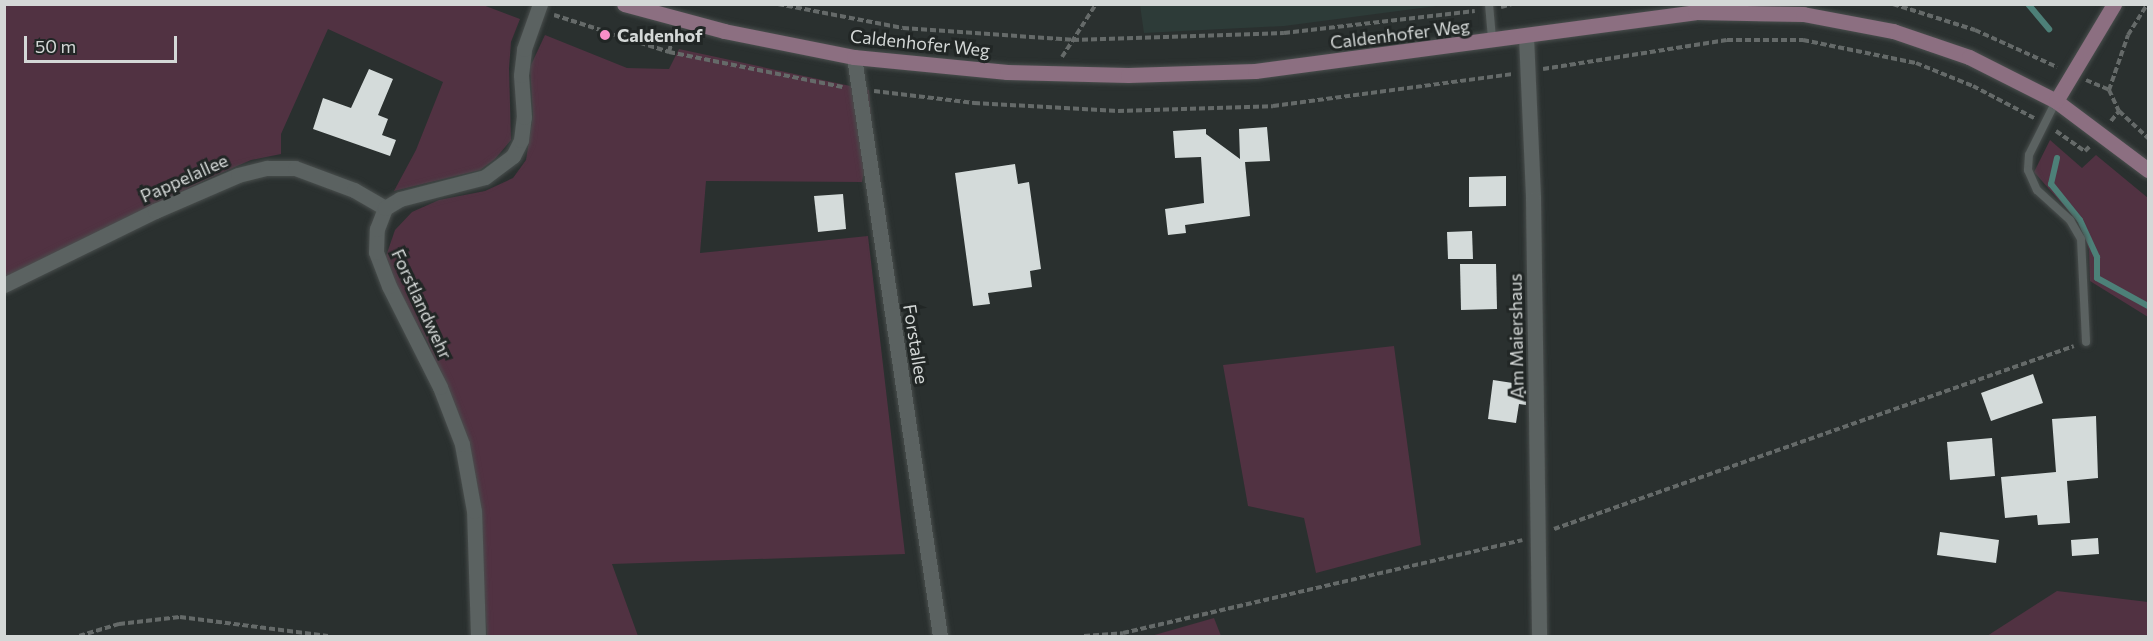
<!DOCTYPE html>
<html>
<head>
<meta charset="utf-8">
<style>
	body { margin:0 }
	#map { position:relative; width:2153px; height:641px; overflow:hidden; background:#2a302f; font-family:Commissioner,sans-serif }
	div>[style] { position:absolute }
	.built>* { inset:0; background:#2d3b38 }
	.green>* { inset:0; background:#513242 }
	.stream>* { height:6px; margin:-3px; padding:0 3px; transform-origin:3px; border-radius:3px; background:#4d8078 }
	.building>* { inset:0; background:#d4dbda }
	.path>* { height:4px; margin-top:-2px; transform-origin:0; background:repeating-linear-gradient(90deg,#656a69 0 6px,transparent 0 9px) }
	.roads { filter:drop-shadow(0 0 2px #494e4d) drop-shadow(0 0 2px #494e4d) }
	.lane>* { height:8px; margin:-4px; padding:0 4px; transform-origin:4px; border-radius:4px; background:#5b6261 }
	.street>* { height:15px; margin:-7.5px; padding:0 7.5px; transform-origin:7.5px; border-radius:7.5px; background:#5b6261 }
	.secondary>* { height:15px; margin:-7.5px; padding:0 7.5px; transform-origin:7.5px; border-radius:7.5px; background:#8c6f81 }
	.dots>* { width:16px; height:16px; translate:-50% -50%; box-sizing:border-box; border:3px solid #212625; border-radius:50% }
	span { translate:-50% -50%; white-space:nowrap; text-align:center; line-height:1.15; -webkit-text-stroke:6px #212625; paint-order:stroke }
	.street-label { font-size:18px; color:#d4d8d7 }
	.poi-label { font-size:18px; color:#d4d8d7; font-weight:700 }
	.left { translate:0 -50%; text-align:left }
	.frame { position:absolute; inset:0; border:6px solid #d4d8d7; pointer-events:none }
	.scale { position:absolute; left:24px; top:36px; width:153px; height:27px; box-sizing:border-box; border:3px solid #d4d8d7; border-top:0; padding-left:8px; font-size:18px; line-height:21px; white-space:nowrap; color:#d4d8d7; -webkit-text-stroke:4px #212625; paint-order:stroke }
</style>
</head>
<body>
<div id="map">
	<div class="built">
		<div style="clip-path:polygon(1140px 5px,1140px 4px,1444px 5px,1284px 26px,1144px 33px)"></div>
	</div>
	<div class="green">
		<div style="clip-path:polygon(4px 5px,483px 5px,520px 19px,511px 42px,509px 68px,511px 140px,495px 159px,480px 170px,394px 191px,416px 150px,443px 82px,328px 29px,281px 134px,281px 154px,251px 160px,205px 180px,10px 279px,4px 273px)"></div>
		<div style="clip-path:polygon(545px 35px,627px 68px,669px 69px,679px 49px,869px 90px,872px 129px,862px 182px,706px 181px,700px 253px,868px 236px,905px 554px,612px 564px,638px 636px,487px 636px,480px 533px,443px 386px,428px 343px,400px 294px,386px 256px,395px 230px,412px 212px,439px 200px,485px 191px,513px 178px,526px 160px,533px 115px,530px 67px)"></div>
		<div style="clip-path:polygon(2050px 140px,2082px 168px,2096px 155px,2148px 198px,2148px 317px,2090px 281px,2089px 250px,2080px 224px,2034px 172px)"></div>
		<div style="clip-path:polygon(1394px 346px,1421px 545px,1316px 573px,1304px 518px,1248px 506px,1223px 365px)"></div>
		<div style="clip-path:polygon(2057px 591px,2148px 602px,2148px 636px,1987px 636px)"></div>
		<div style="clip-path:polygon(1214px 618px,1221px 636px,1151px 636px)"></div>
	</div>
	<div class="stream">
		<div style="left:2028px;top:4px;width:33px;rotate:50deg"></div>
		<div style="left:2057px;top:158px;width:27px;rotate:103deg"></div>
		<div style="left:2051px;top:184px;width:46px;rotate:51.1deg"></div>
		<div style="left:2080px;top:220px;width:41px;rotate:65.3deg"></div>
		<div style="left:2097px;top:257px;width:21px;rotate:90deg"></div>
		<div style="left:2097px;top:278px;width:58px;rotate:28.8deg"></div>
	</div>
	<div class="building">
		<div style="clip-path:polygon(369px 69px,393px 79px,378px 115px,388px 119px,382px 135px,396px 140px,390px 156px,313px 129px,323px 98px,351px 108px)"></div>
		<div style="clip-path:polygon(1267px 127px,1270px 161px,1245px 162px,1250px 216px,1185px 225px,1186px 233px,1168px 235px,1165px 209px,1204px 203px,1201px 157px,1175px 158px,1173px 131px,1206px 129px,1206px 134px,1240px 159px,1239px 129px)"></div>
		<div style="clip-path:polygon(1015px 164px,1018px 184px,1029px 182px,1041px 269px,1030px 271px,1032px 287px,988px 293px,990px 304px,973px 306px,955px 173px)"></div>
		<div style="clip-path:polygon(1506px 176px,1506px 206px,1469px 207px,1469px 177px)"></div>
		<div style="clip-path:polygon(843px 194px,846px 229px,818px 232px,814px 196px)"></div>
		<div style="clip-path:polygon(1472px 231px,1473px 259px,1448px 259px,1447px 232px)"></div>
		<div style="clip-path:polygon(1460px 264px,1496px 264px,1497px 309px,1461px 310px)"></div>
		<div style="clip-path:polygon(2033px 374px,2043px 403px,1991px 421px,1981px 393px)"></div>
		<div style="clip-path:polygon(1493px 380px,1526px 385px,1526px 405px,1519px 404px,1516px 423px,1488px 419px)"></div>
		<div style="clip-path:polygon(2096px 416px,2098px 478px,2067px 481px,2070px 523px,2038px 525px,2037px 515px,2005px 518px,2001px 477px,2056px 472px,2052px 419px)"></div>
		<div style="clip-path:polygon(1992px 438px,1995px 476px,1950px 480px,1947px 442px)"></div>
		<div style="clip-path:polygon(1940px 532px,1999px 540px,1996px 563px,1937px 555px)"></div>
		<div style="clip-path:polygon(2098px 538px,2099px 554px,2072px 556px,2071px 540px)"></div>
	</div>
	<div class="path">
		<div style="left:778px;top:4px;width:127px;rotate:10.9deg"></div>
		<div style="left:903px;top:28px;width:170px;rotate:4deg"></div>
		<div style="left:1073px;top:40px;width:211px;rotate:-1.9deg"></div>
		<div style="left:1284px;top:33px;width:192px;rotate:-6.6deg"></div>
		<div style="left:1893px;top:4px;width:86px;rotate:17.6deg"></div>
		<div style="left:1975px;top:30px;width:90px;rotate:24.3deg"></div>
		<div style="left:1501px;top:7px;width:11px;rotate:-15deg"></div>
		<div style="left:554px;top:15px;width:121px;rotate:17.8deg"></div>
		<div style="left:669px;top:52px;width:177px;rotate:11.4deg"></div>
		<div style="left:669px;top:52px;width:20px;rotate:-75deg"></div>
		<div style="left:1062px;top:57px;width:63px;rotate:-57.3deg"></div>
		<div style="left:1543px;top:69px;width:186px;rotate:-9deg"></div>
		<div style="left:1727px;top:40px;width:76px"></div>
		<div style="left:1803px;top:40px;width:115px;rotate:11.5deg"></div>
		<div style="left:1916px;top:63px;width:61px;rotate:22deg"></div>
		<div style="left:1973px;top:86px;width:69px;rotate:27.7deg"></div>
		<div style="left:2086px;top:80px;width:25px;rotate:23deg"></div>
		<div style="left:2109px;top:90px;width:23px;rotate:65deg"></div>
		<div style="left:2119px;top:111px;width:40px;rotate:43deg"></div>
		<div style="left:2109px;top:90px;width:58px;rotate:-70.9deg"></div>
		<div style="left:2128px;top:35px;width:36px;rotate:-58deg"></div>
		<div style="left:874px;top:91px;width:101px;rotate:6.8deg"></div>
		<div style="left:974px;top:103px;width:144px;rotate:3.2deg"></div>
		<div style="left:1118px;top:111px;width:155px;rotate:-1.8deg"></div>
		<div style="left:1273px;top:106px;width:241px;rotate:-7.6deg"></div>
		<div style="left:2111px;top:121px;width:13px;rotate:-51deg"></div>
		<div style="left:2056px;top:131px;width:35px;rotate:35deg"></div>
		<div style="left:2085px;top:151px;width:6px;rotate:-45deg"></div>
		<div style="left:1554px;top:529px;width:551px;rotate:-19.39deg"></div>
		<div style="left:79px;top:636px;width:42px;rotate:-16.7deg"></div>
		<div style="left:119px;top:624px;width:61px;rotate:-6.5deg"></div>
		<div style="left:180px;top:617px;width:149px;rotate:7.3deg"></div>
		<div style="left:1084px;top:636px;width:39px;rotate:-4deg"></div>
		<div style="left:1123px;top:633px;width:410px;rotate:-13.1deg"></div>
	</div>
	<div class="roads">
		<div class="lane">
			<div style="left:1489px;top:4px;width:38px;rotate:85deg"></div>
			<div style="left:2056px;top:101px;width:60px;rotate:116.6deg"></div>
			<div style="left:2029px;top:155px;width:15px;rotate:94deg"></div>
			<div style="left:2028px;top:170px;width:22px;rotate:66deg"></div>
			<div style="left:2037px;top:190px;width:45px;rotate:42.3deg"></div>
			<div style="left:2070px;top:220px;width:22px;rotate:60deg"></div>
			<div style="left:2081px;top:239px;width:103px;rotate:87.2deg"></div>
		</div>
		<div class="street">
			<div style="left:1526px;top:36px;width:163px;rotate:87.5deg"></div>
			<div style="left:1533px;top:199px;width:437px;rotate:89.2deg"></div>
			<div style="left:854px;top:57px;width:585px;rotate:81.55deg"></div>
			<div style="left:4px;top:285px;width:168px;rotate:-26.1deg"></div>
			<div style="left:155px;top:211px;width:90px;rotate:-23.4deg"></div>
			<div style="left:238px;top:175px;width:30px;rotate:-14deg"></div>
			<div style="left:267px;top:168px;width:28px"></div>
			<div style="left:295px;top:168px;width:63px;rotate:20.4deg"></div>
			<div style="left:354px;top:190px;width:36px;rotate:30deg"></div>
			<div style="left:478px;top:636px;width:125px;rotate:-91.8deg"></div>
			<div style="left:474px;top:511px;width:68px;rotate:-100.2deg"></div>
			<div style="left:462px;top:444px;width:61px;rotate:-111.1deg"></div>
			<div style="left:440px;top:387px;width:113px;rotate:-116.8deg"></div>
			<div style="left:389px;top:286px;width:36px;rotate:-111deg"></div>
			<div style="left:376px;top:252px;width:23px;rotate:-88deg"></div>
			<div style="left:377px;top:229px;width:22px;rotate:-69deg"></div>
			<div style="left:385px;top:208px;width:17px;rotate:-31deg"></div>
			<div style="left:400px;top:199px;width:88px;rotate:-14.5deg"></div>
			<div style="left:485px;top:177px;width:35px;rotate:-37deg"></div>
			<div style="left:513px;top:156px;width:18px;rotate:-63deg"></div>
			<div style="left:521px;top:140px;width:23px;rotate:-83deg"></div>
			<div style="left:524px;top:117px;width:42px;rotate:-94.1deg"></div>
			<div style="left:521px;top:75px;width:26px;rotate:-83deg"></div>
			<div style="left:524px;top:49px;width:48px;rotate:-70.4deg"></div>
		</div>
		<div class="secondary">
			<div style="left:624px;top:4px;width:104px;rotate:15.1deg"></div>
			<div style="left:724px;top:31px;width:133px;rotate:11.3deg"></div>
			<div style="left:854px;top:57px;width:154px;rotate:5.6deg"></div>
			<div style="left:1007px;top:72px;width:121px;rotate:1.4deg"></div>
			<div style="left:1128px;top:75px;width:127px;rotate:-1.8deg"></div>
			<div style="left:1255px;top:71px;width:444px;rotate:-7.6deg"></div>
			<div style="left:1695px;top:12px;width:108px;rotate:1.1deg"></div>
			<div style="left:1803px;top:14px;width:92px;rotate:10.7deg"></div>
			<div style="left:1893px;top:31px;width:80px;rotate:18.9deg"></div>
			<div style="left:1969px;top:57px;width:97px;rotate:26.8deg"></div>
			<div style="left:2056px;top:101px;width:115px;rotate:36.9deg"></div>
			<div style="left:2056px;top:101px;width:113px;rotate:-59.1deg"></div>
		</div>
	</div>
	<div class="dots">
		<div style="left:605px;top:35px;background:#f98fc9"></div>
	</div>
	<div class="street-label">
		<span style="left:1400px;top:34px;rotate:-7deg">Caldenhofer Weg</span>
		<span style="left:920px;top:43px;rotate:6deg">Caldenhofer Weg</span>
		<span style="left:184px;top:178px;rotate:-24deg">Pappelallee</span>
		<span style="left:422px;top:304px;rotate:65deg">Forstlandwehr</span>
		<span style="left:1516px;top:336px;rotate:-91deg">Am Maiershaus</span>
		<span style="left:916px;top:344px;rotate:81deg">Forstallee</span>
	</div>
	<div class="poi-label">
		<span class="left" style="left:617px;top:35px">Caldenhof</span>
	</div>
	<div class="frame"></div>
	<div class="scale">50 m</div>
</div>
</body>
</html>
